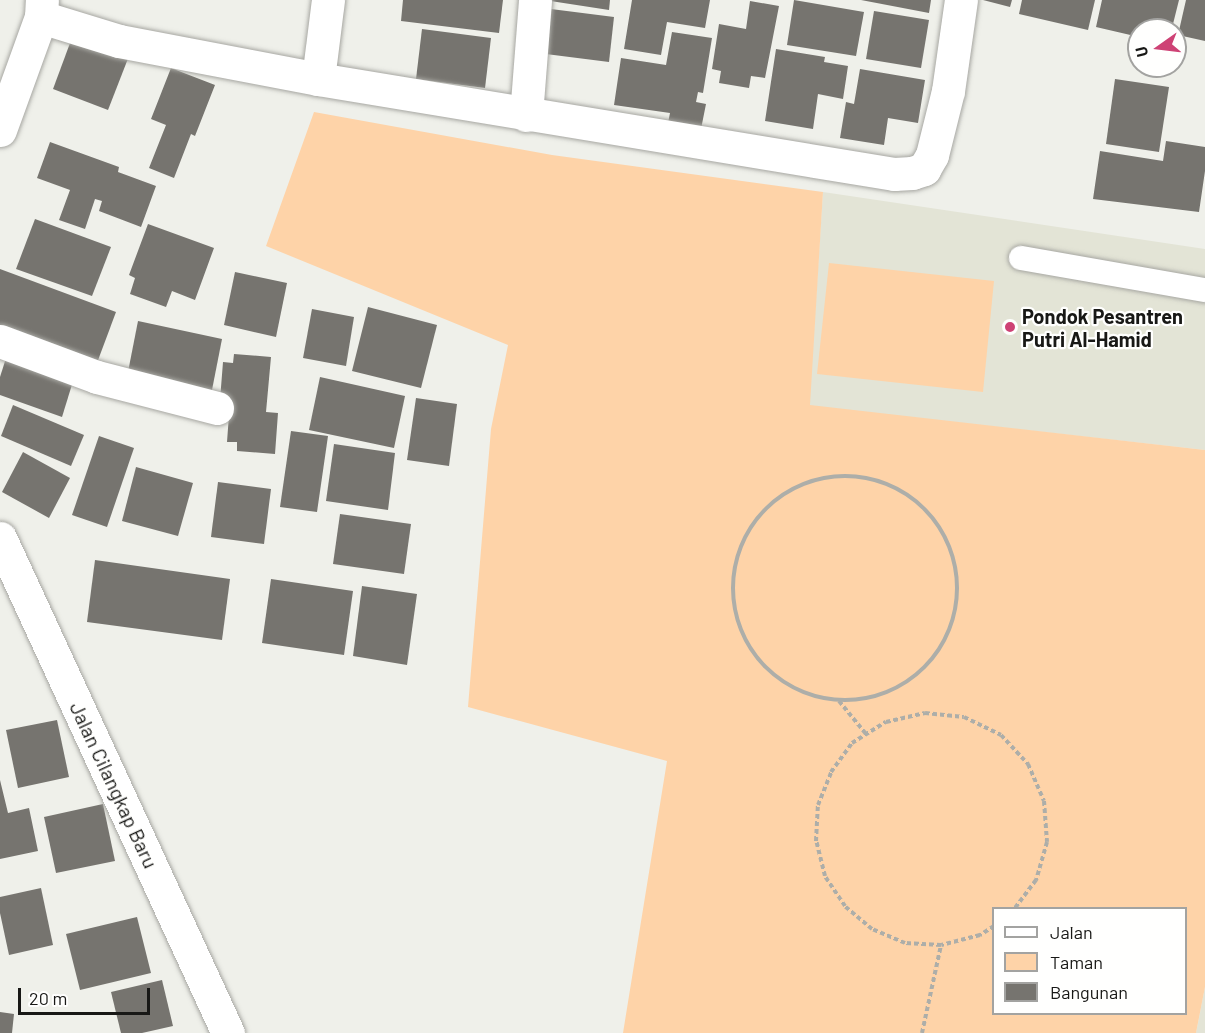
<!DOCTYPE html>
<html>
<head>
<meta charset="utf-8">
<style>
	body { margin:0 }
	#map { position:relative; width:1205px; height:1033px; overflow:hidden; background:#eff0ea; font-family:Barlow,sans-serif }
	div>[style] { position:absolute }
	.built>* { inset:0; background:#e3e4d6 }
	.green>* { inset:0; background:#fed3a8 }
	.building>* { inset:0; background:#76746f }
	.path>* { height:4px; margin-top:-2px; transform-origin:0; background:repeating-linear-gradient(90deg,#adaea9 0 4.5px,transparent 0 7.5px) }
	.path>.ring { margin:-2px; padding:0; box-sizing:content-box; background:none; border:4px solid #adaea9; border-radius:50% }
	.roads { filter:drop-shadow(0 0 2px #a7a7a2) drop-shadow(0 0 2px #a7a7a2) }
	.service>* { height:24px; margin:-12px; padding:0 12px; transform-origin:12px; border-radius:12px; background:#fff }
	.minor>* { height:33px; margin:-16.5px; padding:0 16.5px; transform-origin:16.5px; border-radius:16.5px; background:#fff }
	.tertiary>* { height:33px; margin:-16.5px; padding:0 16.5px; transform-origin:16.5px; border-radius:16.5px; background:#fff }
	.dots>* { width:16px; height:16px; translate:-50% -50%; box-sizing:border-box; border:3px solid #fffffe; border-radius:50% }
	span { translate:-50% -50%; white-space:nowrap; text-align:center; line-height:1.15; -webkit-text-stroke:4.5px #fffffe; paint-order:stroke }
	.poi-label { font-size:20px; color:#181816; font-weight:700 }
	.left { translate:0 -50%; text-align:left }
	.street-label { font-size:20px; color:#181816 }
	.legend { position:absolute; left:992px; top:907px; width:195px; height:108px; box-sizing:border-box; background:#fffffe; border:2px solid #a3a3a1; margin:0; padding:8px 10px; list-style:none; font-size:18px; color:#181816 }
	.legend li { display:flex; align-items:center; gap:12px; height:30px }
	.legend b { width:30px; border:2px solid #a3a3a1 }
	.north { position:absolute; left:1127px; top:18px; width:60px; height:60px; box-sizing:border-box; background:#fffffe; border:2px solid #a3a3a1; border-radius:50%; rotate:256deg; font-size:16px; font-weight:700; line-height:24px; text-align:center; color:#181816 }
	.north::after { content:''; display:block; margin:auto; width:21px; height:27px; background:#ce4275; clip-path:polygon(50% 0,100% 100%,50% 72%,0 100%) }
	.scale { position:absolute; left:18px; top:988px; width:132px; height:27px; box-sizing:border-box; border:3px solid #181816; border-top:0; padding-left:8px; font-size:18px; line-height:21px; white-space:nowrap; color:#181816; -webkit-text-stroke:4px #fffffe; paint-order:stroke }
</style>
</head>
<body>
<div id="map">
	<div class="built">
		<div style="clip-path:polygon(823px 192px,1205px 249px,1205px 450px,809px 406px)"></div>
		<div style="clip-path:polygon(1205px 987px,1205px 1033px,1196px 1033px)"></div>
	</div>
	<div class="green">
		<div style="clip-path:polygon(evenodd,314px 112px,552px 155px,823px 192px,810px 405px,1205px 450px,1205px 987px,1196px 1033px,623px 1033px,667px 761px,468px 707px,491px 429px,508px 345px,266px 246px,314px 112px,994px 908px,1186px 908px,1186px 1014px,994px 1014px,994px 908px)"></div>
		<div style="clip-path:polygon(829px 263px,994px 281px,983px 392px,817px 374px)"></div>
	</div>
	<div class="building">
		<div style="clip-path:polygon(403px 0,503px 0,499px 33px,401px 21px)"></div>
		<div style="clip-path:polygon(544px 0,610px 0,609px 10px)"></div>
		<div style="clip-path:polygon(632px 0,710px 0,705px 28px,667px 22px,661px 55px,624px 49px)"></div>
		<div style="clip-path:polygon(794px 0,864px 12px,856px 56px,787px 45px)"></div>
		<div style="clip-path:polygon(861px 0,931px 0,929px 13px)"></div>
		<div style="clip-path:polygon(983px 0,1012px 0,1010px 7px)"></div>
		<div style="clip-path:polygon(1022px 0,1095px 0,1088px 30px,1019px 14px)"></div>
		<div style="clip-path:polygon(1102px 0,1179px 0,1172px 28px,1145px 21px,1143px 30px,1139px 30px,1139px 37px,1096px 27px)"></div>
		<div style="clip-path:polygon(1186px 0,1205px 0,1205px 41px,1178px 35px)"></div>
		<div style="clip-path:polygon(750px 1px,779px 6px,765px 78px,751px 76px,749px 88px,719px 83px,721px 71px,712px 69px,719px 24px,746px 29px)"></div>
		<div style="clip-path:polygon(543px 8px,614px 17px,609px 62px,538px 53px)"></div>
		<div style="clip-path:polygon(874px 11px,929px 20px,921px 68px,866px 59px)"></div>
		<div style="clip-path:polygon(422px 29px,491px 38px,485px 88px,416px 79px)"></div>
		<div style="clip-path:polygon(672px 32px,712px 38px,703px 93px,698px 92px,696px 102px,706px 104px,701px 129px,668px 123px,670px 113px,614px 105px,621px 58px,666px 65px)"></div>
		<div style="clip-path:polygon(73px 35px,129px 56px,108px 110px,53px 89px)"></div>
		<div style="clip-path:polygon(776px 49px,825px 57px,824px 62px,848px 66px,843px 99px,818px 94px,813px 129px,765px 121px)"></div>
		<div style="clip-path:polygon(171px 68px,215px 85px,195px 136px,191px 134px,174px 178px,149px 168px,166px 125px,151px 119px)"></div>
		<div style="clip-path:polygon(860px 69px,925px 80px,918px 123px,888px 118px,884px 145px,840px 138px,846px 102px,854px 104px)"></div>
		<div style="clip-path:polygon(1115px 79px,1169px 87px,1159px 152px,1106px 144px)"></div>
		<div style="clip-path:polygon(1166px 141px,1205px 147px,1205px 171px,1199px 212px,1093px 199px,1100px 151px,1163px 161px)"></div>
		<div style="clip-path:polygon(50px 142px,119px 167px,118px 172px,156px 186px,141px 227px,99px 211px,102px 201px,95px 199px,85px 229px,59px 220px,70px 190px,37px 178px)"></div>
		<div style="clip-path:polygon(35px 219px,111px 247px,92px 296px,16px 269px)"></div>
		<div style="clip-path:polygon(148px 224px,214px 248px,195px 300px,172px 291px,166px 307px,130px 294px,135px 278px,129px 275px)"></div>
		<div style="clip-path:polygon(0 269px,116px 312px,94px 371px,0 336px)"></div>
		<div style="clip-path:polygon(235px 272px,287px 283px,276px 337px,224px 325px)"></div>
		<div style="clip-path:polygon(368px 307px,437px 325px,421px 388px,352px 371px)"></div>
		<div style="clip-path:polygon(312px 309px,354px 317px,346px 366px,303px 358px)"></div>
		<div style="clip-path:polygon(138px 321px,222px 339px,211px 395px,127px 377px)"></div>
		<div style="clip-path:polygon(234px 354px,271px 357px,266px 412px,278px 413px,275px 454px,237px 451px,237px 442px,227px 442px,230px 401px,220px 400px,223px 362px,233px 363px)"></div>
		<div style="clip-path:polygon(7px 355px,74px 378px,62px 417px,0 395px,0 377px)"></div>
		<div style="clip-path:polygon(320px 377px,405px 396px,394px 448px,309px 430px)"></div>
		<div style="clip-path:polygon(416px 398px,457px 404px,449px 466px,407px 460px)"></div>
		<div style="clip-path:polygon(13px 405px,84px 435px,71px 466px,1px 436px)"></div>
		<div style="clip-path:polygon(291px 431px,328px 436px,317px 512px,280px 507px)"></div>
		<div style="clip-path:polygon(99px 436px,134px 448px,107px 527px,72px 515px)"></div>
		<div style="clip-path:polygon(334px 444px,395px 453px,388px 510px,326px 501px)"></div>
		<div style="clip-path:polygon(23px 452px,70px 478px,49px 518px,2px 492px)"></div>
		<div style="clip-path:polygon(136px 467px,193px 483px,178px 536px,122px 521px)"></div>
		<div style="clip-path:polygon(218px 482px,271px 489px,264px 544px,211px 537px)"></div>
		<div style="clip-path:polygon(340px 514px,411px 524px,404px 574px,333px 564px)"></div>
		<div style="clip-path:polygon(95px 560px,230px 579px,222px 640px,87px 622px)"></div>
		<div style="clip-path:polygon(271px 579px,353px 591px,344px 655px,262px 643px)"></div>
		<div style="clip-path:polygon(362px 586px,417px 594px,407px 665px,353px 656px)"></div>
		<div style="clip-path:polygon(57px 720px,69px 777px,18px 788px,6px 730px)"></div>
		<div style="clip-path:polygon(0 780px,8px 813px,29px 808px,38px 851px,0 859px)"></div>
		<div style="clip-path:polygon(103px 804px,115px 861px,56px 873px,44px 817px)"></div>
		<div style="clip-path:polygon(41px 888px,53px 945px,9px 955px,0 913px,0 897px)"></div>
		<div style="clip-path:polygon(137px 917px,151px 973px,80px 990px,66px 934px)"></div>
		<div style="clip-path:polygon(162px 980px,173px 1026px,142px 1033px,121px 1033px,111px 992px)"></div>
		<div style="clip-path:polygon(0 1012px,14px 1014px,12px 1033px,0 1033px)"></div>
	</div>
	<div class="path">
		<div class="ring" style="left:733px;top:476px;width:220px;height:220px"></div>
		<div style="left:839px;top:701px;width:43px;rotate:50.7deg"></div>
		<div style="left:994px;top:926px;width:17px;rotate:147deg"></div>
		<div style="left:980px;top:935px;width:40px;rotate:165.6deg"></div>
		<div style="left:941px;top:945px;width:36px;rotate:-177deg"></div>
		<div style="left:905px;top:943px;width:36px;rotate:-157deg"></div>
		<div style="left:872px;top:929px;width:35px;rotate:-140deg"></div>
		<div style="left:845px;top:906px;width:36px;rotate:-124deg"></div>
		<div style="left:825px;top:876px;width:36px;rotate:-104deg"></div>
		<div style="left:816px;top:841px;width:36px;rotate:-87deg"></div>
		<div style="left:818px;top:805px;width:35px;rotate:-68deg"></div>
		<div style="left:831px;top:772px;width:36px;rotate:-54deg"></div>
		<div style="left:852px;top:743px;width:40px;rotate:-32deg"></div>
		<div style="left:886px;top:722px;width:40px;rotate:-13deg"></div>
		<div style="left:925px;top:713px;width:39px;rotate:6deg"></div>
		<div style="left:964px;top:717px;width:41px;rotate:25.9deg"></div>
		<div style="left:1001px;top:735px;width:40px;rotate:47deg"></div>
		<div style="left:1028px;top:764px;width:40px;rotate:66.6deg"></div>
		<div style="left:1044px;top:801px;width:41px;rotate:85.8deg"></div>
		<div style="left:1047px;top:842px;width:40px;rotate:106deg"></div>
		<div style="left:1036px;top:880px;width:35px;rotate:127deg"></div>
		<div style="left:922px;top:1033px;width:90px;rotate:-77.8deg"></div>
	</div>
	<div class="roads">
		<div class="service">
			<div style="left:1021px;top:258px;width:187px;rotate:9.9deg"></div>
		</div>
		<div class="minor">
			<div style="left:41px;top:17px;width:82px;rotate:17.1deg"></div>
			<div style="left:119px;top:41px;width:203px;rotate:10.8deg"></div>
			<div style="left:318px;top:79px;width:584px;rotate:9.37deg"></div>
			<div style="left:894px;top:174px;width:18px;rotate:-3deg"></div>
			<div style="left:912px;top:173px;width:13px;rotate:-18deg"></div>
			<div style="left:924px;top:169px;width:16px;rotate:-60deg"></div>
			<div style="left:932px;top:155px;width:66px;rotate:-76deg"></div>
			<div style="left:948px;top:91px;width:92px;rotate:-81.9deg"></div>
			<div style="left:318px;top:79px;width:80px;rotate:-82.8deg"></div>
			<div style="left:526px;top:115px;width:115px;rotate:-85.5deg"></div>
			<div style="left:0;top:341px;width:103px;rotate:20.4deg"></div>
			<div style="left:97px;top:377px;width:124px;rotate:14.5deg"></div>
		</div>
		<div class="tertiary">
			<div style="left:0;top:130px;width:120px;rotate:-70.1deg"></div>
			<div style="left:41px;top:17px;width:17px;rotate:-87deg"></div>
			<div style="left:0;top:538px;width:545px;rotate:65.27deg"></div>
		</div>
	</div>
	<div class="dots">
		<div style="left:1010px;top:327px;background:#ce4275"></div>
	</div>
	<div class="poi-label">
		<span class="left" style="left:1022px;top:328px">Pondok Pesantren<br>Putri Al-Hamid</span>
	</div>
	<div class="street-label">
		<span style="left:114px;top:785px;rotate:65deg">Jalan Cilangkap Baru</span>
	</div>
	<ul class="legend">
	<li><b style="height:8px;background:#fff"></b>Jalan</li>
	<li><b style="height:16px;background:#fed3a8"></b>Taman</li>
	<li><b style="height:16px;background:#76746f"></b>Bangunan</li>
	</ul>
	<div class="north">U</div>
	<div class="scale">20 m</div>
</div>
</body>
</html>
